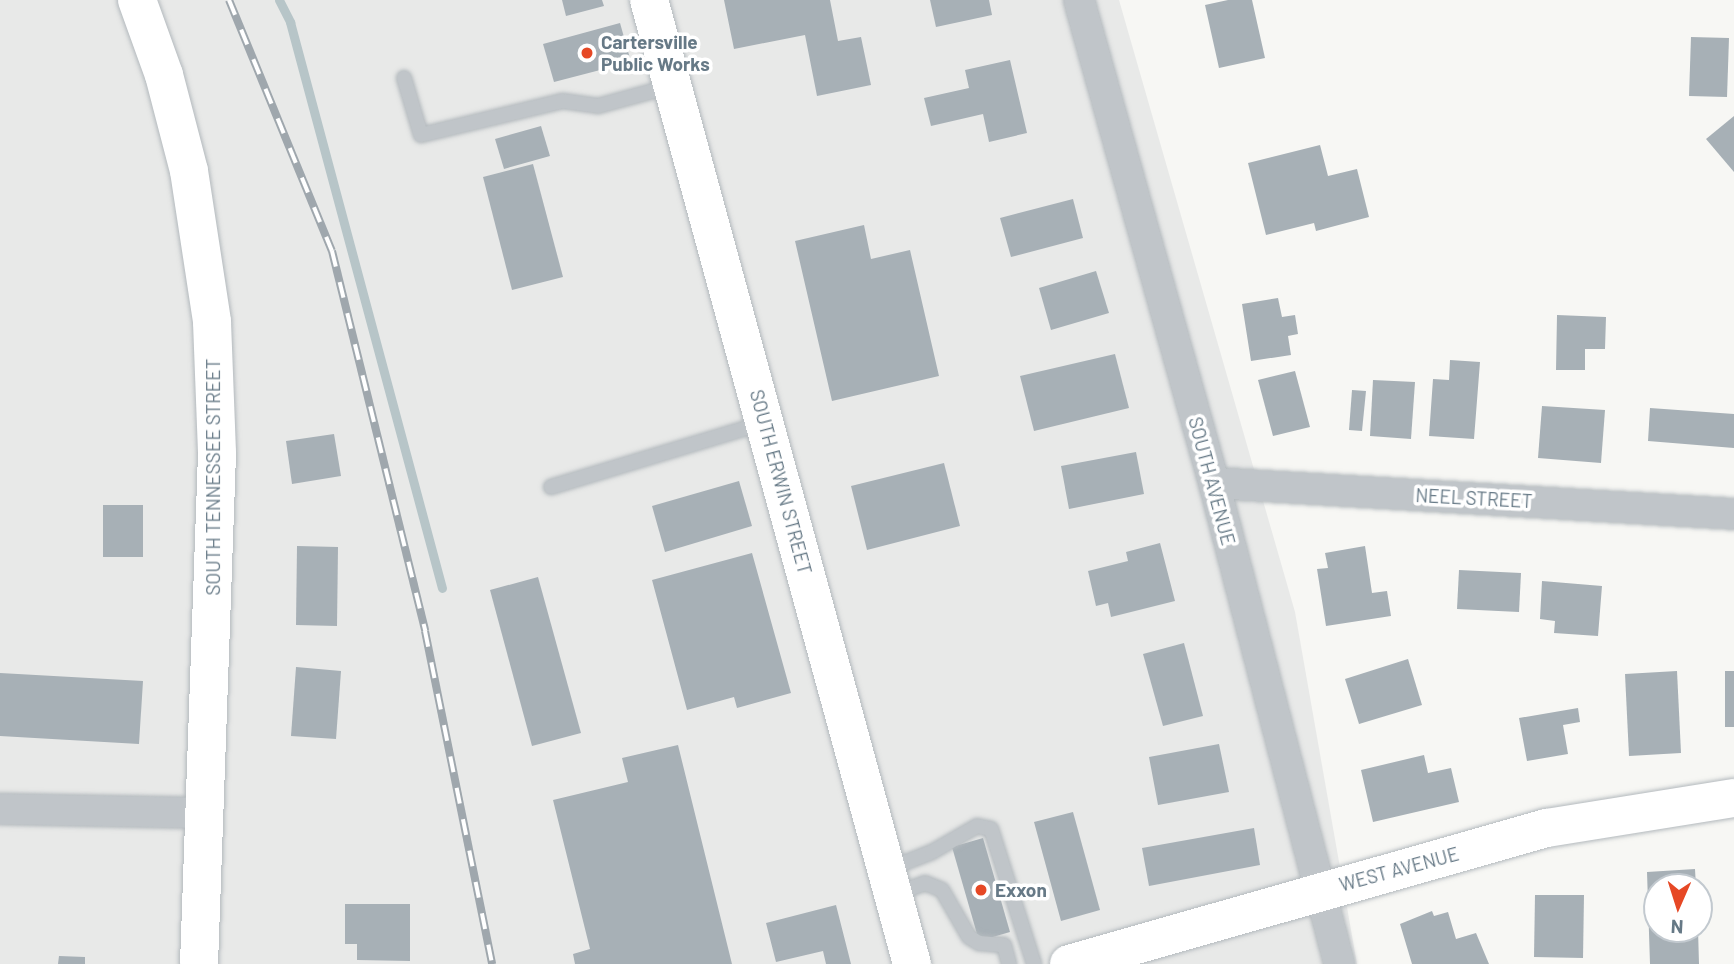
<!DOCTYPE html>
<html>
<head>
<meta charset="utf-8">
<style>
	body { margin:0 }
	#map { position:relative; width:1734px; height:964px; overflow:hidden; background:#f7f7f4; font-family:Barlow,sans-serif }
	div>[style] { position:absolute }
	.built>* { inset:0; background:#e8e9e8 }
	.stream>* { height:9px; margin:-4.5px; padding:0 4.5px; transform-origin:4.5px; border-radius:4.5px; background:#b7c5c8 }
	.building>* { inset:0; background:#a7b0b6 }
	.roads { filter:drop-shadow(0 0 2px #b3b9bd) drop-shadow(0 0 2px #b3b9bd) }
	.lane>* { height:14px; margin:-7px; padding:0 7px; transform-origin:7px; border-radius:7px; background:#c0c5c9 }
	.street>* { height:30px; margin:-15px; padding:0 15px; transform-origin:15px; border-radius:15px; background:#c0c5c9 }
	.secondary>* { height:38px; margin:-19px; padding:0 19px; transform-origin:19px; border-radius:19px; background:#fff }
	.rail>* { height:8px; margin-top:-4px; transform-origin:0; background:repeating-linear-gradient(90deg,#fff 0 16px,#9fa7ad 0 32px); box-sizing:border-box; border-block:2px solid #9fa7ad }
	.dots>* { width:19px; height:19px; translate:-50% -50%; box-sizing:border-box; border:4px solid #fff; border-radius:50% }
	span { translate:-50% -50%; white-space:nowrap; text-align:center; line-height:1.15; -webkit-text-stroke:7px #fff; paint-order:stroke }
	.poi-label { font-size:19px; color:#667986; font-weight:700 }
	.left { translate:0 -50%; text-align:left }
	.street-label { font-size:19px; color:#667986 }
	.north { position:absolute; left:1643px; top:873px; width:70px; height:70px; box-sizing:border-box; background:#fff; border:2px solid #c2c9cf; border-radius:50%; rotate:183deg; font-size:19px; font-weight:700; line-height:28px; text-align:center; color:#667986 }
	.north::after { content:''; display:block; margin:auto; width:24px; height:32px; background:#e64825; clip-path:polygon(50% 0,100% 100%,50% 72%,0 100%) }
</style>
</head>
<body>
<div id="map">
	<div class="built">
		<div style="clip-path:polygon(0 0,1119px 0,1295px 612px,1357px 964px,0 964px)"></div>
	</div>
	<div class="stream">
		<div style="left:279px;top:0;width:25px;rotate:63deg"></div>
		<div style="left:290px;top:22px;width:586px;rotate:74.97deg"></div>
	</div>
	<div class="building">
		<div style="clip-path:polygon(562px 0,602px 0,604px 6px,566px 16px)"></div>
		<div style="clip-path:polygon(724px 0,830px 0,838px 41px,861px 37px,871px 85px,817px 96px,805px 35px,734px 49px)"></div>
		<div style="clip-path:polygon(930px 0,989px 0,992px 15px,936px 27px)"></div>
		<div style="clip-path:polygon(1228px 0,1252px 0,1265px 58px,1219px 68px,1205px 5px)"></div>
		<div style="clip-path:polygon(620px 23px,631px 62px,554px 82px,543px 44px)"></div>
		<div style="clip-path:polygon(1691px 37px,1729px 38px,1727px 97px,1689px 96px)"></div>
		<div style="clip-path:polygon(1010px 60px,1027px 133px,989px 142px,983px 114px,931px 126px,924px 98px,969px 88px,965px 70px)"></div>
		<div style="clip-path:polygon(1734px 116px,1734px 172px,1706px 139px)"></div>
		<div style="clip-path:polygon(541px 126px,550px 156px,504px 169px,495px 139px)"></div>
		<div style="clip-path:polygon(1320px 145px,1328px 176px,1357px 169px,1369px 217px,1316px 231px,1314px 223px,1266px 235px,1248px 163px)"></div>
		<div style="clip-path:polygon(533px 164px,563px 277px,512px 290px,483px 177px)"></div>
		<div style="clip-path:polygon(1073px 199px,1083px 238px,1011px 257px,1000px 218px)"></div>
		<div style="clip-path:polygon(864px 225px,871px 259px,910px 250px,939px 376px,832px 401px,795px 241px)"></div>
		<div style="clip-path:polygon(1096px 271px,1109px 313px,1051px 330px,1039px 288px)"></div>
		<div style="clip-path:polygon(1278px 298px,1282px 317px,1295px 315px,1298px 334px,1288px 336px,1291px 355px,1251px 361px,1242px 304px)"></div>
		<div style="clip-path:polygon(1557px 315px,1606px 317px,1605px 349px,1585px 349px,1585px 370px,1556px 370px)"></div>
		<div style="clip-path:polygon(1115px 354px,1129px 408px,1034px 431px,1020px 376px)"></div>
		<div style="clip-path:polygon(1450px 360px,1480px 362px,1474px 439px,1429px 436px,1433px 379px,1449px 380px)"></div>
		<div style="clip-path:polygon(1295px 371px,1310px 427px,1273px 436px,1258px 380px)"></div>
		<div style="clip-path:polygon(1373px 380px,1415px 382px,1411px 439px,1370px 436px)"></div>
		<div style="clip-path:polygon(1352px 390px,1366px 391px,1362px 431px,1349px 430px)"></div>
		<div style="clip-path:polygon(1542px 406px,1605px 410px,1601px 463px,1538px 458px)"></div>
		<div style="clip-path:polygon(1650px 408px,1734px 414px,1734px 448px,1648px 441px)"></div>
		<div style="clip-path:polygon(334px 434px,341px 476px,292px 484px,286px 441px)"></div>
		<div style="clip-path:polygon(1136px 452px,1144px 494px,1069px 509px,1061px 466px)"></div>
		<div style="clip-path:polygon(944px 463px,960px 526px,867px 550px,851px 486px)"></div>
		<div style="clip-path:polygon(739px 481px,752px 526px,665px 552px,652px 506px)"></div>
		<div style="clip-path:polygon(103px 505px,143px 505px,143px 557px,103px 557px)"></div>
		<div style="clip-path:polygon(1160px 543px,1175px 601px,1111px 617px,1108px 603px,1096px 606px,1088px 571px,1128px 561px,1126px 552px)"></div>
		<div style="clip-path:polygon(297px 546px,338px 547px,337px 626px,296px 625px)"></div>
		<div style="clip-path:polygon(1365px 546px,1372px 593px,1387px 591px,1391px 616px,1326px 626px,1317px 569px,1328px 568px,1325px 553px)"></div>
		<div style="clip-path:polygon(752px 553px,791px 693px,737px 708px,734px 697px,687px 710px,652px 580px)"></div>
		<div style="clip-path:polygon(1459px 570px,1521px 573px,1519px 612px,1457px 609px)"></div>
		<div style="clip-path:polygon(538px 577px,581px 733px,532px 746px,490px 590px)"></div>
		<div style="clip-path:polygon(1542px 581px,1602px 586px,1598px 636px,1554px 633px,1555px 621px,1540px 619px)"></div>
		<div style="clip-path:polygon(1184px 643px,1203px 716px,1163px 726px,1143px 654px)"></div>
		<div style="clip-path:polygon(1408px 659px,1422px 705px,1359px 724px,1345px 679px)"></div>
		<div style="clip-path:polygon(296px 667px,341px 671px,336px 739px,291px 736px)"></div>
		<div style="clip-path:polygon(1677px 671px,1681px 753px,1629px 756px,1625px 674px)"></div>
		<div style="clip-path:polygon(1725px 671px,1734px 671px,1734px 727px,1725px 727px)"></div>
		<div style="clip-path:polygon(0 673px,143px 681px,139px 744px,0 736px)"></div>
		<div style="clip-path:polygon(1578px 708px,1580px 722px,1563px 725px,1568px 754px,1527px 761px,1519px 718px)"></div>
		<div style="clip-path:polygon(1219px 744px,1229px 792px,1158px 805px,1149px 757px)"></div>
		<div style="clip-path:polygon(678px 745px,732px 964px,575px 964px,573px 954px,590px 949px,553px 800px,628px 782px,622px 758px)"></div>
		<div style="clip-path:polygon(1424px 755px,1428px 773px,1451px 768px,1459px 802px,1373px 822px,1361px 770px)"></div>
		<div style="clip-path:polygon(1073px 812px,1100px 910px,1061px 921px,1034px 822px)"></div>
		<div style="clip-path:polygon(1254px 828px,1260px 865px,1149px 886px,1142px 848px)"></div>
		<div style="clip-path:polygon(983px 838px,1010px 932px,979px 941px,952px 847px)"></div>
		<div style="clip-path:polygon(1695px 869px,1696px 887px,1657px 887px,1657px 929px,1698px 929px,1699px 964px,1650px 964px,1647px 872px)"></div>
		<div style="clip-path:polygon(1535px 895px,1584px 895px,1583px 958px,1534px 957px)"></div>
		<div style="clip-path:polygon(345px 904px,410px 904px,410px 961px,357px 960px,357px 944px,345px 944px)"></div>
		<div style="clip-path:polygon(836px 905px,851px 964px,826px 964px,823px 951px,776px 962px,766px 923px)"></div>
		<div style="clip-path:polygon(1432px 911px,1434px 916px,1448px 912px,1456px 939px,1476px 933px,1489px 964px,1412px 964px,1400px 924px)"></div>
		<div style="clip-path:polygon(59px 956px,85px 957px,85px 964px,58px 964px)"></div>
	</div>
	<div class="roads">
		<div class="lane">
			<div style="left:404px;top:78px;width:59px;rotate:73.4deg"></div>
			<div style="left:421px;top:135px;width:146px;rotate:-13.5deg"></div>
			<div style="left:563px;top:101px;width:35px;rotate:8deg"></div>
			<div style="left:598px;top:106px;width:76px;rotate:-15.3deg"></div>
			<div style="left:551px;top:487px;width:221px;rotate:-16.8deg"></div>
			<div style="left:886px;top:870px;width:49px;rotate:-21.4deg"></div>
			<div style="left:932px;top:852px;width:52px;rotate:-30deg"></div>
			<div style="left:977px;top:826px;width:14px;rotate:12deg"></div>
			<div style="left:991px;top:829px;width:142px;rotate:72.3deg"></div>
			<div style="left:895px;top:894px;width:32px;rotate:-20deg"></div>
			<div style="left:925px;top:883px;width:18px;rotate:22deg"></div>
			<div style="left:942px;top:890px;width:54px;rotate:60.1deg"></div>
			<div style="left:969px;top:937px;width:12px;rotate:31deg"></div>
			<div style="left:979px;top:943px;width:25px;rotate:5deg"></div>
			<div style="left:1004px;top:945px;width:20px;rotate:75deg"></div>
		</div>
		<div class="street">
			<div style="left:1079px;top:0;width:502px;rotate:74.38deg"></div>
			<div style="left:1214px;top:483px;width:497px;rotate:75.4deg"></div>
			<div style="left:1214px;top:483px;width:521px;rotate:3.41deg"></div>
			<div style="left:0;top:809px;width:203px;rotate:1.1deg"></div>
		</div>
		<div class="secondary">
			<div style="left:137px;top:0;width:80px;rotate:70.2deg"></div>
			<div style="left:164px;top:75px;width:99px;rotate:75.4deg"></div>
			<div style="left:189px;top:171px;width:153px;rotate:81.3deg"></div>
			<div style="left:212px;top:322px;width:132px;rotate:87.8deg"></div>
			<div style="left:217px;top:454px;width:510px;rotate:92.02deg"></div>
			<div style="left:649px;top:0;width:999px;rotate:74.74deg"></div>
			<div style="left:1069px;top:964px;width:497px;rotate:-15.9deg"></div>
			<div style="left:1547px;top:828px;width:189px;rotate:-9.1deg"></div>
		</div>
	</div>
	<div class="rail">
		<div style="left:229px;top:0;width:271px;rotate:67.7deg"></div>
		<div style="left:332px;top:251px;width:391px;rotate:76.2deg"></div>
		<div style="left:425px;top:631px;width:340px;rotate:78.6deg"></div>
	</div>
	<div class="dots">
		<div style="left:587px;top:53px;background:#e64825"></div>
		<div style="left:981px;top:890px;background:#e64825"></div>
	</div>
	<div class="poi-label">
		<span class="left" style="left:601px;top:53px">Cartersville<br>Public Works</span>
		<span class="left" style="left:995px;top:890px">Exxon</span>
	</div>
	<div class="street-label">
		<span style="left:213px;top:477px;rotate:-90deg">SOUTH TENNESSEE STREET</span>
		<span style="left:1212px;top:481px;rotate:75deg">SOUTH AVENUE</span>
		<span style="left:781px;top:482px;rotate:75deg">SOUTH ERWIN STREET</span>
		<span style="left:1474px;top:498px;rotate:3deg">NEEL STREET</span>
		<span style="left:1399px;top:869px;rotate:-15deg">WEST AVENUE</span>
	</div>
	<div class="north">N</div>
</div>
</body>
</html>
